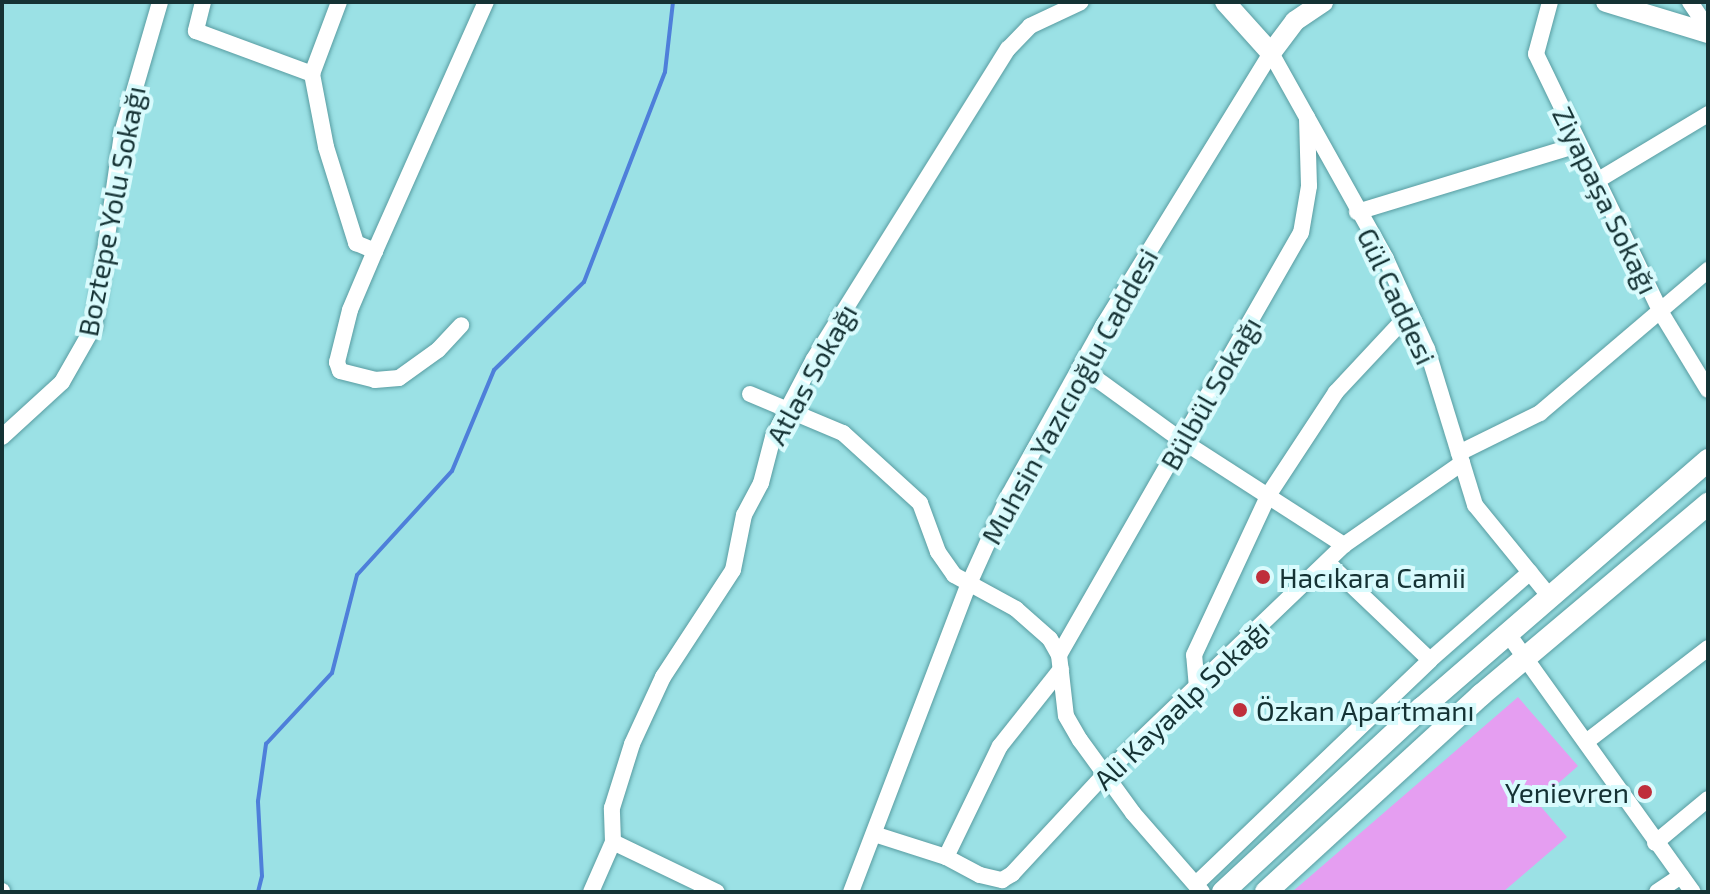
<!DOCTYPE html>
<html>
<head>
<meta charset="utf-8">
<style>
	body { margin:0 }
	#map { position:relative; width:1710px; height:894px; overflow:hidden; background:#9be1e5; font-family:"Exo 2",sans-serif }
	div>[style] { position:absolute }
	.green>* { inset:0; background:#e59ef1 }
	.stream>* { height:4px; margin:-2px; padding:0 2px; transform-origin:2px; border-radius:2px; background:#4e7fda }
	.roads { filter:drop-shadow(0 0 2px #589ca1) drop-shadow(0 0 2px #589ca1) }
	.minor>* { height:16px; margin:-8px; padding:0 8px; transform-origin:8px; border-radius:8px; background:#fff }
	.major>* { height:20px; margin:-10px; padding:0 10px; transform-origin:10px; border-radius:10px; background:#fff }
	.highway>* { height:22px; margin:-11px; padding:0 11px; transform-origin:11px; border-radius:11px; background:#fff }
	.dots>* { width:22px; height:22px; translate:-50% -50%; box-sizing:border-box; border:4px solid #d9fbfd; border-radius:50% }
	span { translate:-50% -50%; white-space:nowrap; text-align:center; line-height:1.15; -webkit-text-stroke:8px #d9fbfd; paint-order:stroke }
	.street-label { font-size:28px; color:#153234 }
	.poi-label { font-size:28px; color:#153234 }
	.left { translate:0 -50%; text-align:left }
	.right { translate:-100% -50%; text-align:right }
	.frame { position:absolute; inset:0; border:4px solid #153234; pointer-events:none }
</style>
</head>
<body>
<div id="map">
	<div class="green">
		<div style="clip-path:polygon(1518px 697px,1578px 766px,1537px 802px,1567px 837px,1503px 892px,1292px 892px)"></div>
	</div>
	<div class="stream">
		<div style="left:258px;top:892px;width:16px;rotate:-76deg"></div>
		<div style="left:262px;top:876px;width:75px;rotate:-93.1deg"></div>
		<div style="left:258px;top:801px;width:58px;rotate:-82deg"></div>
		<div style="left:266px;top:744px;width:97px;rotate:-47.1deg"></div>
		<div style="left:332px;top:673px;width:101px;rotate:-75.7deg"></div>
		<div style="left:357px;top:575px;width:141px;rotate:-47.6deg"></div>
		<div style="left:452px;top:471px;width:109px;rotate:-67.4deg"></div>
		<div style="left:494px;top:370px;width:126px;rotate:-44.4deg"></div>
		<div style="left:584px;top:282px;width:225px;rotate:-68.9deg"></div>
		<div style="left:665px;top:72px;width:70px;rotate:-83.5deg"></div>
	</div>
	<div class="roads">
		<div class="minor">
			<div style="left:203px;top:2px;width:30px;rotate:104deg"></div>
			<div style="left:196px;top:31px;width:124px;rotate:20.3deg"></div>
			<div style="left:339px;top:2px;width:77px;rotate:110.6deg"></div>
			<div style="left:312px;top:74px;width:74px;rotate:79.1deg"></div>
			<div style="left:326px;top:147px;width:101px;rotate:72.6deg"></div>
			<div style="left:356px;top:243px;width:21px;rotate:23deg"></div>
			<div style="left:375px;top:251px;width:273px;rotate:-66deg"></div>
			<div style="left:1550px;top:2px;width:54px;rotate:105.1deg"></div>
			<div style="left:1536px;top:54px;width:285px;rotate:64.2deg"></div>
			<div style="left:1660px;top:311px;width:92px;rotate:58.7deg"></div>
			<div style="left:1690px;top:2px;width:32px;rotate:56deg"></div>
			<div style="left:1595px;top:182px;width:132px;rotate:-31deg"></div>
			<div style="left:1357px;top:212px;width:231px;rotate:-16.9deg"></div>
			<div style="left:375px;top:251px;width:64px;rotate:113deg"></div>
			<div style="left:350px;top:310px;width:54px;rotate:104deg"></div>
			<div style="left:337px;top:362px;width:9px;rotate:72deg"></div>
			<div style="left:340px;top:371px;width:36px;rotate:14deg"></div>
			<div style="left:375px;top:380px;width:24px;rotate:-5deg"></div>
			<div style="left:399px;top:378px;width:48px;rotate:-35.7deg"></div>
			<div style="left:438px;top:350px;width:34px;rotate:-47deg"></div>
			<div style="left:1080px;top:367px;width:125px;rotate:35.9deg"></div>
			<div style="left:1181px;top:440px;width:194px;rotate:32.8deg"></div>
			<div style="left:750px;top:394px;width:101px;rotate:22.8deg"></div>
			<div style="left:843px;top:433px;width:104px;rotate:42.3deg"></div>
			<div style="left:920px;top:503px;width:52px;rotate:69.8deg"></div>
			<div style="left:938px;top:552px;width:28px;rotate:55deg"></div>
			<div style="left:954px;top:575px;width:71px;rotate:28.7deg"></div>
			<div style="left:1016px;top:609px;width:45px;rotate:41.4deg"></div>
			<div style="left:1050px;top:639px;width:18px;rotate:61deg"></div>
			<div style="left:1059px;top:655px;width:61px;rotate:83.5deg"></div>
			<div style="left:1066px;top:716px;width:28px;rotate:60deg"></div>
			<div style="left:1080px;top:740px;width:90px;rotate:54deg"></div>
			<div style="left:1133px;top:813px;width:105px;rotate:48.9deg"></div>
			<div style="left:2px;top:437px;width:81px;rotate:-42.5deg"></div>
			<div style="left:62px;top:382px;width:64px;rotate:-60.3deg"></div>
			<div style="left:94px;top:326px;width:195px;rotate:-81.7deg"></div>
			<div style="left:122px;top:133px;width:136px;rotate:-73.8deg"></div>
			<div style="left:1459px;top:453px;width:90px;rotate:-26.3deg"></div>
			<div style="left:1540px;top:413px;width:221px;rotate:-40.4deg"></div>
			<div style="left:1508px;top:634px;width:317px;rotate:54.4deg"></div>
			<div style="left:1059px;top:655px;width:486px;rotate:-60.2deg"></div>
			<div style="left:1301px;top:233px;width:48px;rotate:-80.3deg"></div>
			<div style="left:1309px;top:186px;width:69px;rotate:-91.7deg"></div>
			<div style="left:1430px;top:660px;width:133px;rotate:-41.3deg"></div>
			<div style="left:1197px;top:688px;width:33px;rotate:-95deg"></div>
			<div style="left:1194px;top:655px;width:178px;rotate:-65deg"></div>
			<div style="left:1269px;top:494px;width:122px;rotate:-56.7deg"></div>
			<div style="left:1336px;top:392px;width:108px;rotate:-46.9deg"></div>
			<div style="left:1586px;top:742px;width:154px;rotate:-37.6deg"></div>
			<div style="left:874px;top:834px;width:76px;rotate:17.7deg"></div>
			<div style="left:946px;top:857px;width:38px;rotate:28deg"></div>
			<div style="left:980px;top:875px;width:23px;rotate:13deg"></div>
			<div style="left:1002px;top:880px;width:12px;rotate:-31deg"></div>
			<div style="left:1012px;top:874px;width:137px;rotate:-47.1deg"></div>
			<div style="left:1105px;top:774px;width:331px;rotate:-43.8deg"></div>
			<div style="left:1344px;top:545px;width:144px;rotate:-34.8deg"></div>
			<div style="left:613px;top:842px;width:115px;rotate:25.7deg"></div>
			<div style="left:1655px;top:843px;width:69px;rotate:-39.7deg"></div>
			<div style="left:946px;top:857px;width:123px;rotate:-64.1deg"></div>
			<div style="left:1000px;top:746px;width:98px;rotate:-51.6deg"></div>
			<div style="left:1196px;top:884px;width:324px;rotate:-43.7deg"></div>
			<div style="left:1430px;top:660px;width:142px;rotate:-136.4deg"></div>
			<div style="left:2px;top:891px;width:1px;rotate:90deg"></div>
			<div style="left:591px;top:892px;width:55px;rotate:-66.3deg"></div>
			<div style="left:613px;top:842px;width:34px;rotate:-92deg"></div>
			<div style="left:612px;top:808px;width:67px;rotate:-72.6deg"></div>
			<div style="left:632px;top:744px;width:74px;rotate:-65.2deg"></div>
			<div style="left:663px;top:677px;width:128px;rotate:-56.8deg"></div>
			<div style="left:733px;top:570px;width:56px;rotate:-78.7deg"></div>
			<div style="left:744px;top:515px;width:36px;rotate:-62deg"></div>
			<div style="left:761px;top:483px;width:48px;rotate:-75.4deg"></div>
			<div style="left:773px;top:437px;width:88px;rotate:-62.3deg"></div>
			<div style="left:814px;top:359px;width:366px;rotate:-58deg"></div>
			<div style="left:1008px;top:49px;width:32px;rotate:-46deg"></div>
			<div style="left:1030px;top:26px;width:56px;rotate:-25.2deg"></div>
			<div style="left:851px;top:892px;width:328px;rotate:-69.1deg"></div>
			<div style="left:968px;top:586px;width:100px;rotate:-65.7deg"></div>
			<div style="left:1009px;top:495px;width:193px;rotate:-60.9deg"></div>
			<div style="left:1103px;top:326px;width:321px;rotate:-58.4deg"></div>
			<div style="left:1271px;top:53px;width:236px;rotate:60.8deg"></div>
			<div style="left:1386px;top:259px;width:99px;rotate:65.5deg"></div>
			<div style="left:1427px;top:349px;width:163px;rotate:72.9deg"></div>
			<div style="left:1475px;top:505px;width:119px;rotate:50.8deg"></div>
			<div style="left:1657px;top:892px;width:29px;rotate:-34deg"></div>
		</div>
		<div class="major">
			<div style="left:1225px;top:2px;width:69px;rotate:48deg"></div>
			<div style="left:1271px;top:53px;width:40px;rotate:-53deg"></div>
			<div style="left:1295px;top:21px;width:34px;rotate:-34deg"></div>
			<div style="left:1606px;top:2px;width:107px;rotate:16.9deg"></div>
		</div>
		<div class="highway">
			<div style="left:1223px;top:892px;width:271px;rotate:-42.8deg"></div>
			<div style="left:1422px;top:708px;width:379px;rotate:-40.9deg"></div>
			<div style="left:1266px;top:892px;width:292px;rotate:-42.5deg"></div>
			<div style="left:1481px;top:695px;width:297px;rotate:-40.1deg"></div>
		</div>
	</div>
	<div class="dots">
		<div style="left:1263px;top:577px;background:#bf2f3b"></div>
		<div style="left:1240px;top:710px;background:#bf2f3b"></div>
		<div style="left:1645px;top:792px;background:#bf2f3b"></div>
	</div>
	<div class="street-label">
		<span style="left:1606px;top:200px;rotate:64deg">Ziyapaşa Sokağı</span>
		<span style="left:111px;top:211px;rotate:-79deg">Boztepe Yolu Sokağı</span>
		<span style="left:1397px;top:296px;rotate:65deg">Gül Caddesi</span>
		<span style="left:811px;top:374px;rotate:-61deg">Atlas Sokağı</span>
		<span style="left:1210px;top:393px;rotate:-60deg">Bülbül Sokağı</span>
		<span style="left:1069px;top:396px;rotate:-61deg">Muhsin Yazıcıoğlu Caddesi</span>
		<span style="left:1181px;top:704px;rotate:-44deg">Ali Kayaalp Sokağı</span>
	</div>
	<div class="poi-label">
		<span class="left" style="left:1279px;top:577px">Hacıkara Camii</span>
		<span class="left" style="left:1256px;top:710px">Özkan Apartmanı</span>
		<span class="right" style="left:1629px;top:792px">Yenievren</span>
	</div>
	<div class="frame"></div>
</div>
</body>
</html>
